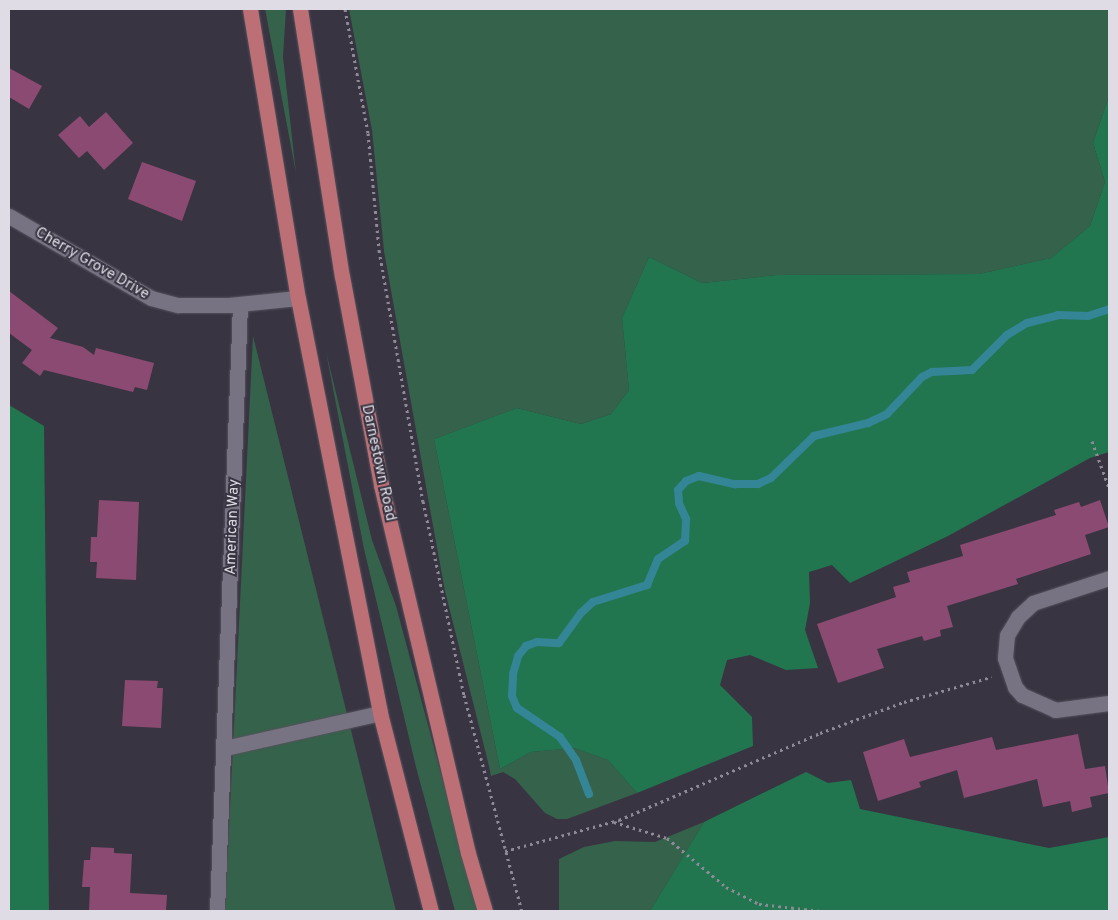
<!DOCTYPE html>
<html>
<head>
<meta charset="utf-8">
<style>
	body { margin:0 }
	#map { position:relative; width:1118px; height:920px; overflow:hidden; background:#393442; font-family:Overpass,sans-serif }
	div>[style] { position:absolute }
	.green>* { inset:0; background:#35624a }
	.forest>* { inset:0; background:#21764f }
	.stream>* { height:8px; margin:-4px; padding:0 4px; transform-origin:4px; border-radius:4px; background:#348596 }
	.building>* { inset:0; background:#8b4a72 }
	.path>* { height:3px; margin-top:-1.5px; transform-origin:0; background:repeating-linear-gradient(90deg,#8e8a96 0 2.5px,transparent 0 6.5px) }
	.roads { filter:drop-shadow(0 0 1px #55525d) drop-shadow(0 0 1px #55525d) }
	.street>* { height:15px; margin:-7.5px; padding:0 7.5px; transform-origin:7.5px; border-radius:7.5px; background:#787383 }
	.primary>* { height:15px; margin:-7.5px; padding:0 7.5px; transform-origin:7.5px; border-radius:7.5px; background:#bd6f76 }
	span { translate:-50% -50%; white-space:nowrap; text-align:center; line-height:1.15; -webkit-text-stroke:4px #393442; paint-order:stroke }
	.street-label { font-size:15px; color:#dfdce5 }
	.frame { position:absolute; inset:0; border:10px solid #dfdce5; pointer-events:none }
</style>
</head>
<body>
<div id="map">
	<div class="green">
		<div style="clip-path:polygon(265px 9px,286px 9px,283px 57px,296px 173px)"></div>
		<div style="clip-path:polygon(349px 9px,1109px 9px,1109px 96px,1093px 143px,1105px 182px,1090px 226px,1051px 258px,979px 274px,777px 275px,702px 283px,649px 257px,622px 318px,629px 390px,611px 414px,581px 424px,517px 408px,434px 439px,500px 769px,531px 752px,574px 748px,608px 760px,637px 793px,567px 819px,557px 819px,545px 813px,515px 779px,503px 772px,491px 776px,488px 762px,445px 591px,432px 520px,384px 251px,372px 130px)"></div>
		<div style="clip-path:polygon(253px 336px,396px 911px,225px 911px)"></div>
		<div style="clip-path:polygon(326px 352px,372px 540px,396px 606px,478px 911px,455px 911px,416px 767px,364px 549px)"></div>
		<div style="clip-path:polygon(704px 822px,650px 911px,559px 911px,559px 859px,584px 847px,615px 841px,655px 842px)"></div>
	</div>
	<div class="forest">
		<div style="clip-path:polygon(1109px 96px,1109px 452px,1090px 458px,948px 536px,850px 583px,832px 565px,809px 572px,810px 603px,805px 630px,818px 668px,786px 670px,750px 655px,727px 660px,720px 685px,752px 717px,753px 746px,637px 793px,608px 760px,574px 748px,531px 752px,500px 769px,434px 439px,517px 408px,581px 424px,611px 414px,629px 390px,622px 318px,649px 257px,702px 283px,777px 275px,979px 274px,1051px 258px,1090px 226px,1105px 182px,1093px 143px)"></div>
		<div style="clip-path:polygon(9px 405px,44px 426px,49px 911px,9px 911px)"></div>
		<div style="clip-path:polygon(806px 772px,828px 783px,851px 780px,860px 809px,1049px 848px,1109px 837px,1109px 911px,650px 911px,704px 822px)"></div>
	</div>
	<div class="stream">
		<div style="left:589px;top:794px;width:36px;rotate:-111deg"></div>
		<div style="left:576px;top:760px;width:28px;rotate:-125deg"></div>
		<div style="left:560px;top:737px;width:52px;rotate:-146deg"></div>
		<div style="left:517px;top:708px;width:13px;rotate:-113deg"></div>
		<div style="left:512px;top:696px;width:22px;rotate:-87deg"></div>
		<div style="left:513px;top:674px;width:19px;rotate:-74deg"></div>
		<div style="left:518px;top:656px;width:13px;rotate:-51deg"></div>
		<div style="left:526px;top:646px;width:12px;rotate:-20deg"></div>
		<div style="left:537px;top:642px;width:22px;rotate:3deg"></div>
		<div style="left:559px;top:643px;width:37px;rotate:-54deg"></div>
		<div style="left:581px;top:613px;width:16px;rotate:-43deg"></div>
		<div style="left:593px;top:602px;width:57px;rotate:-17.5deg"></div>
		<div style="left:647px;top:585px;width:28px;rotate:-67deg"></div>
		<div style="left:658px;top:559px;width:32px;rotate:-34deg"></div>
		<div style="left:685px;top:541px;width:22px;rotate:-87deg"></div>
		<div style="left:686px;top:519px;width:17px;rotate:-114deg"></div>
		<div style="left:679px;top:503px;width:13px;rotate:-94deg"></div>
		<div style="left:678px;top:490px;width:12px;rotate:-48deg"></div>
		<div style="left:686px;top:481px;width:14px;rotate:-21deg"></div>
		<div style="left:699px;top:476px;width:37px;rotate:13deg"></div>
		<div style="left:735px;top:484px;width:23px"></div>
		<div style="left:758px;top:484px;width:14px;rotate:-25deg"></div>
		<div style="left:771px;top:478px;width:60px;rotate:-44.3deg"></div>
		<div style="left:814px;top:436px;width:56px;rotate:-13.5deg"></div>
		<div style="left:868px;top:423px;width:21px;rotate:-25deg"></div>
		<div style="left:887px;top:414px;width:51px;rotate:-46.6deg"></div>
		<div style="left:922px;top:377px;width:11px;rotate:-27deg"></div>
		<div style="left:932px;top:372px;width:40px;rotate:-2.9deg"></div>
		<div style="left:972px;top:370px;width:49px;rotate:-45deg"></div>
		<div style="left:1007px;top:335px;width:23px;rotate:-31deg"></div>
		<div style="left:1027px;top:323px;width:32px;rotate:-14deg"></div>
		<div style="left:1058px;top:315px;width:30px;rotate:2deg"></div>
		<div style="left:1088px;top:316px;width:22px;rotate:-18deg"></div>
	</div>
	<div class="building">
		<div style="clip-path:polygon(9px 68px,42px 86px,29px 109px,9px 97px)"></div>
		<div style="clip-path:polygon(106px 112px,133px 143px,104px 170px,87px 151px,79px 158px,58px 135px,80px 116px,89px 127px)"></div>
		<div style="clip-path:polygon(142px 162px,196px 181px,182px 221px,128px 199px)"></div>
		<div style="clip-path:polygon(9px 291px,58px 328px,50px 338px,83px 347px,94px 355px,96px 348px,154px 363px,147px 390px,135px 387px,133px 392px,44px 370px,40px 376px,22px 363px,32px 350px,9px 333px)"></div>
		<div style="clip-path:polygon(99px 500px,139px 502px,136px 580px,96px 578px,97px 562px,90px 562px,91px 537px,97px 537px)"></div>
		<div style="clip-path:polygon(1100px 500px,1109px 527px,1085px 535px,1091px 554px,1016px 579px,1018px 584px,947px 606px,953px 627px,940px 630px,941px 636px,924px 641px,922px 636px,877px 649px,884px 668px,838px 683px,817px 624px,896px 597px,893px 587px,910px 582px,907px 572px,963px 556px,960px 545px,1056px 515px,1054px 510px,1079px 502px,1081px 507px)"></div>
		<div style="clip-path:polygon(125px 680px,158px 681px,157px 688px,163px 688px,161px 728px,122px 726px)"></div>
		<div style="clip-path:polygon(1078px 734px,1085px 769px,1105px 766px,1109px 793px,1090px 797px,1092px 807px,1072px 812px,1070px 801px,1043px 807px,1037px 779px,964px 798px,957px 770px,919px 782px,921px 787px,878px 801px,863px 752px,904px 739px,910px 757px,992px 737px,996px 750px)"></div>
		<div style="clip-path:polygon(91px 847px,114px 848px,114px 853px,132px 854px,130px 893px,167px 895px,166px 911px,89px 911px,90px 887px,82px 887px,84px 860px,90px 860px)"></div>
	</div>
	<div class="path">
		<div style="left:345px;top:9px;width:126px;rotate:79.5deg"></div>
		<div style="left:368px;top:133px;width:118px;rotate:84.6deg"></div>
		<div style="left:379px;top:250px;width:255px;rotate:80.1deg"></div>
		<div style="left:423px;top:501px;width:198px;rotate:78.1deg"></div>
		<div style="left:464px;top:695px;width:224px;rotate:75deg"></div>
		<div style="left:1092px;top:441px;width:50px;rotate:70.1deg"></div>
		<div style="left:614px;top:822px;width:55px;rotate:16.8deg"></div>
		<div style="left:667px;top:838px;width:77px;rotate:39.7deg"></div>
		<div style="left:726px;top:887px;width:37px;rotate:27deg"></div>
		<div style="left:759px;top:904px;width:62px;rotate:6.4deg"></div>
		<div style="left:505px;top:851px;width:118px;rotate:-15.2deg"></div>
		<div style="left:619px;top:820px;width:219px;rotate:-23.4deg"></div>
		<div style="left:820px;top:733px;width:90px;rotate:-20.3deg"></div>
		<div style="left:904px;top:702px;width:91px;rotate:-16deg"></div>
	</div>
	<div class="roads">
		<div class="street">
			<div style="left:9px;top:216px;width:164px;rotate:30deg"></div>
			<div style="left:151px;top:298px;width:28px;rotate:15deg"></div>
			<div style="left:178px;top:305px;width:51px"></div>
			<div style="left:229px;top:305px;width:69px;rotate:-5.8deg"></div>
			<div style="left:1109px;top:578px;width:80px;rotate:161.8deg"></div>
			<div style="left:1033px;top:603px;width:21px;rotate:137deg"></div>
			<div style="left:1018px;top:617px;width:21px;rotate:121deg"></div>
			<div style="left:1007px;top:635px;width:23px;rotate:95deg"></div>
			<div style="left:1005px;top:658px;width:31px;rotate:71deg"></div>
			<div style="left:1015px;top:687px;width:11px;rotate:49deg"></div>
			<div style="left:1022px;top:695px;width:36px;rotate:24deg"></div>
			<div style="left:1055px;top:710px;width:54px;rotate:-7.4deg"></div>
			<div style="left:225px;top:748px;width:159px;rotate:-12.7deg"></div>
			<div style="left:217px;top:911px;width:606px;rotate:-87.83deg"></div>
		</div>
		<div class="primary">
			<div style="left:250px;top:9px;width:293px;rotate:80.6deg"></div>
			<div style="left:298px;top:298px;width:423px;rotate:78.8deg"></div>
			<div style="left:380px;top:713px;width:204px;rotate:75.6deg"></div>
			<div style="left:300px;top:9px;width:270px;rotate:81.1deg"></div>
			<div style="left:342px;top:276px;width:213px;rotate:79.4deg"></div>
			<div style="left:381px;top:485px;width:378px;rotate:76.7deg"></div>
			<div style="left:468px;top:853px;width:60px;rotate:73.7deg"></div>
		</div>
	</div>
	<div class="street-label">
		<span style="left:92px;top:264px;rotate:30deg">Cherry Grove Drive</span>
		<span style="left:378px;top:463px;rotate:78deg">Darnestown Road</span>
		<span style="left:233px;top:527px;rotate:-88deg">American Way</span>
	</div>
	<div class="frame"></div>
</div>
</body>
</html>
